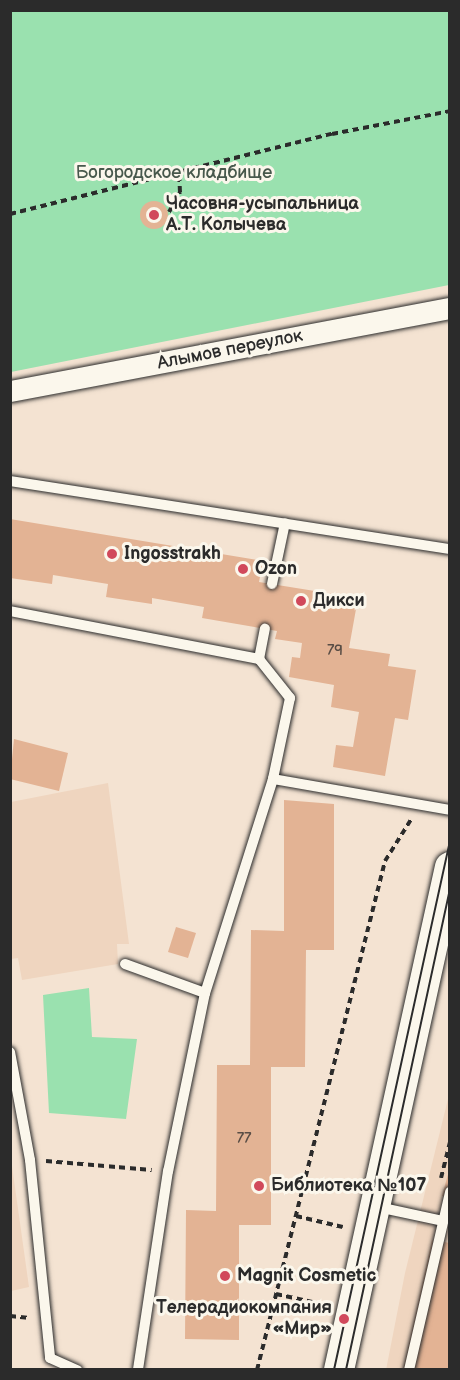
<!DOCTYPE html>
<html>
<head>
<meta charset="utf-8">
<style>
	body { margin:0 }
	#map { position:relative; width:460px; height:1380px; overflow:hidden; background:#f4e3d2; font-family:"Balsamiq Sans",sans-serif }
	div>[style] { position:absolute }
	.built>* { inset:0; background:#efd5bf }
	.green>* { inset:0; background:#9ae1af }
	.building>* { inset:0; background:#e3b394 }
	.round { border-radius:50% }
	.path>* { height:4px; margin-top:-2px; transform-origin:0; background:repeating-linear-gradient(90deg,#2b2b2b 0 6px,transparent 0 10.5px) }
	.roads { filter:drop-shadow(0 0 2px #2b2b2b) drop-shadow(0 0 2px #2b2b2b) }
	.lane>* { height:10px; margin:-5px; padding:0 5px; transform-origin:5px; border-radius:5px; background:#fbf7ec }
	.street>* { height:21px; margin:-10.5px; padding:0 10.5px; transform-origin:10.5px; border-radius:10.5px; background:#fbf7ec }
	.secondary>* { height:30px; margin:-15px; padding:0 15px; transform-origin:15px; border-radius:15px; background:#fbf7ec }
	.tram>* { height:1.5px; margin:-0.75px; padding:0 0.75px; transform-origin:0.75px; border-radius:0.75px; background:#2b2b2b }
	.dots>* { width:16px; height:16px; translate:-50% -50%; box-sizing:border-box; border:3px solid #fbf7ec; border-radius:50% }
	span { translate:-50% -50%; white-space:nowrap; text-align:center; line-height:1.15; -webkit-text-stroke:6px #fbf7ec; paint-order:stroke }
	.number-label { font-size:15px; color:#594d45 }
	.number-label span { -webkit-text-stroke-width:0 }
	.park-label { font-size:18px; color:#47584c }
	.poi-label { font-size:18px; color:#2b2b2b; font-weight:700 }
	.left { translate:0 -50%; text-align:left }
	.right { translate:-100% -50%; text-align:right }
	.street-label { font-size:18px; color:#2b2b2b }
	.frame { position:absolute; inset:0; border:12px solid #2b2b2b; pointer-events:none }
</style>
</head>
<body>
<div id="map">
	<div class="built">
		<div style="clip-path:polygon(108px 783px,129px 944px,117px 944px,118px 964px,22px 980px,18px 958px,11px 959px,11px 802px)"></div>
		<div style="clip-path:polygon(449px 1095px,449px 1369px,386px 1370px,405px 1273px)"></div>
		<div style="clip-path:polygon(10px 1152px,29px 1287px,11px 1291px,10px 1291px)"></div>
	</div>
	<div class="green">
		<div style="clip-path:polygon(11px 10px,449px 11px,449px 285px,11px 372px)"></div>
		<div style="clip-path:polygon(89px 988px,92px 1037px,137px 1039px,126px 1119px,49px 1113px,43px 995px)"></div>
	</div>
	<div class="building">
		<div class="round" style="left:140px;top:201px;width:28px;height:28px"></div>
		<div style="clip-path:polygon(10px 519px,263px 561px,259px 582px,358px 598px,349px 648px,390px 654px,388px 666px,416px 670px,408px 720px,395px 718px,385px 776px,333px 767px,336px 745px,353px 747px,359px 712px,331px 707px,334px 685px,289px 677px,292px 657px,300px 658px,302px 643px,275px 639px,277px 631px,202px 618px,204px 607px,152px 598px,152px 604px,106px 597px,108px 584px,53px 575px,52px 584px,10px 578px)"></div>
		<div style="clip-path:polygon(14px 739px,68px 753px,59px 791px,10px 779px)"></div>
		<div style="clip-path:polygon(284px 800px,334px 804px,334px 950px,306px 950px,305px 1067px,271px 1067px,271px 1225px,239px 1225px,239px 1340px,185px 1339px,186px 1210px,216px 1211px,217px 1065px,250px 1065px,251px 930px,284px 931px)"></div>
		<div style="clip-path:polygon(176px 927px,196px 933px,188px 958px,168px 952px)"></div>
		<div style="clip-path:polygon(450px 1167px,450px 1197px,442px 1196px)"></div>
		<div style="clip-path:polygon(432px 1240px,450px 1243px,450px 1370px,403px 1370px)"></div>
	</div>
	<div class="path">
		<div style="left:169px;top:212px;width:23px;rotate:-61deg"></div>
		<div style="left:180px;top:192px;width:20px;rotate:-93deg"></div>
		<div style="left:10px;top:214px;width:332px;rotate:-14deg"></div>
		<div style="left:332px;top:134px;width:120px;rotate:-11deg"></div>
		<div style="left:46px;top:1161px;width:106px;rotate:4.9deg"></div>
		<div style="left:441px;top:1178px;width:38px;rotate:-76deg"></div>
		<div style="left:296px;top:1216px;width:48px;rotate:13.2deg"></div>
		<div style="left:276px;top:1294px;width:51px;rotate:12.4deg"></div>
		<div style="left:10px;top:1316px;width:20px;rotate:6deg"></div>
		<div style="left:257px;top:1370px;width:525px;rotate:-75.88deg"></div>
		<div style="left:385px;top:861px;width:51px;rotate:-57.9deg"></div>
	</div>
	<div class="roads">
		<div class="lane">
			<div style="left:10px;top:481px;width:445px;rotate:8.8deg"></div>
			<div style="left:272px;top:584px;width:62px;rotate:-78deg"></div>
			<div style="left:10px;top:611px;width:254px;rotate:10.9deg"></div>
			<div style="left:259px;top:659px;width:50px;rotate:51.5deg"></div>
			<div style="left:290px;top:698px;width:83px;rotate:101.9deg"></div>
			<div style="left:273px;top:779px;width:225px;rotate:107.6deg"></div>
			<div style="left:205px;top:993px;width:182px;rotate:101.7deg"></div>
			<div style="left:168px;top:1171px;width:201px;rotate:98.6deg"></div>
			<div style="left:259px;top:659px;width:31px;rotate:-79deg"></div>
			<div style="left:273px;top:779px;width:180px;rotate:9.9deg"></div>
			<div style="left:125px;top:964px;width:85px;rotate:19.9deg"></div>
			<div style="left:10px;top:1052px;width:110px;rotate:79.5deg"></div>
			<div style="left:30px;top:1160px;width:199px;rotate:84.2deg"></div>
			<div style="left:50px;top:1358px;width:30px;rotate:24deg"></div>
			<div style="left:378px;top:1207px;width:66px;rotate:12.2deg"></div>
			<div style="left:409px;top:1370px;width:183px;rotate:-77deg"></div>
		</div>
		<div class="street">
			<div style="left:10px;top:391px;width:448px;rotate:-10.7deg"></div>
		</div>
		<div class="secondary">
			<div style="left:339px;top:1370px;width:515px;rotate:-77.56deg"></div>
		</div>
	</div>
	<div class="tram">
		<div style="left:334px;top:1370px;width:542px;rotate:-77.63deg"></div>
		<div style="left:346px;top:1370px;width:490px;rotate:-77.8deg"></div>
	</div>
	<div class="dots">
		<div style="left:154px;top:215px;background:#d1495b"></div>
		<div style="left:112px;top:554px;background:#d1495b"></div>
		<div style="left:243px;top:569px;background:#d1495b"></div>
		<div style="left:301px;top:601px;background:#d1495b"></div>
		<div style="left:259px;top:1186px;background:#d1495b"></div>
		<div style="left:225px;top:1276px;background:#d1495b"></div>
		<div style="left:344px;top:1319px;background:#d1495b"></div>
	</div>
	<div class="number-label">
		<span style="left:335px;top:651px">79</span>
		<span style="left:244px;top:1139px">77</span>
	</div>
	<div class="park-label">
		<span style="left:174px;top:173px">Богородское кладбище</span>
	</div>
	<div class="poi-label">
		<span class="left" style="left:166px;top:215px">Часовня-усыпальница<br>А.Т. Колычева</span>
		<span class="left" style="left:124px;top:554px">Ingosstrakh</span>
		<span class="left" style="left:255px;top:569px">Ozon</span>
		<span class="left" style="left:313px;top:601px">Дикси</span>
		<span class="left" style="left:271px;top:1186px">Библиотека №107</span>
		<span class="left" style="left:237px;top:1276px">Magnit Cosmetic</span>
		<span class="right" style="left:332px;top:1319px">Телерадиокомпания<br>«Мир»</span>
	</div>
	<div class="street-label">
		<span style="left:230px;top:350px;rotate:-11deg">Алымов переулок</span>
	</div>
	<div class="frame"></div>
</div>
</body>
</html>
